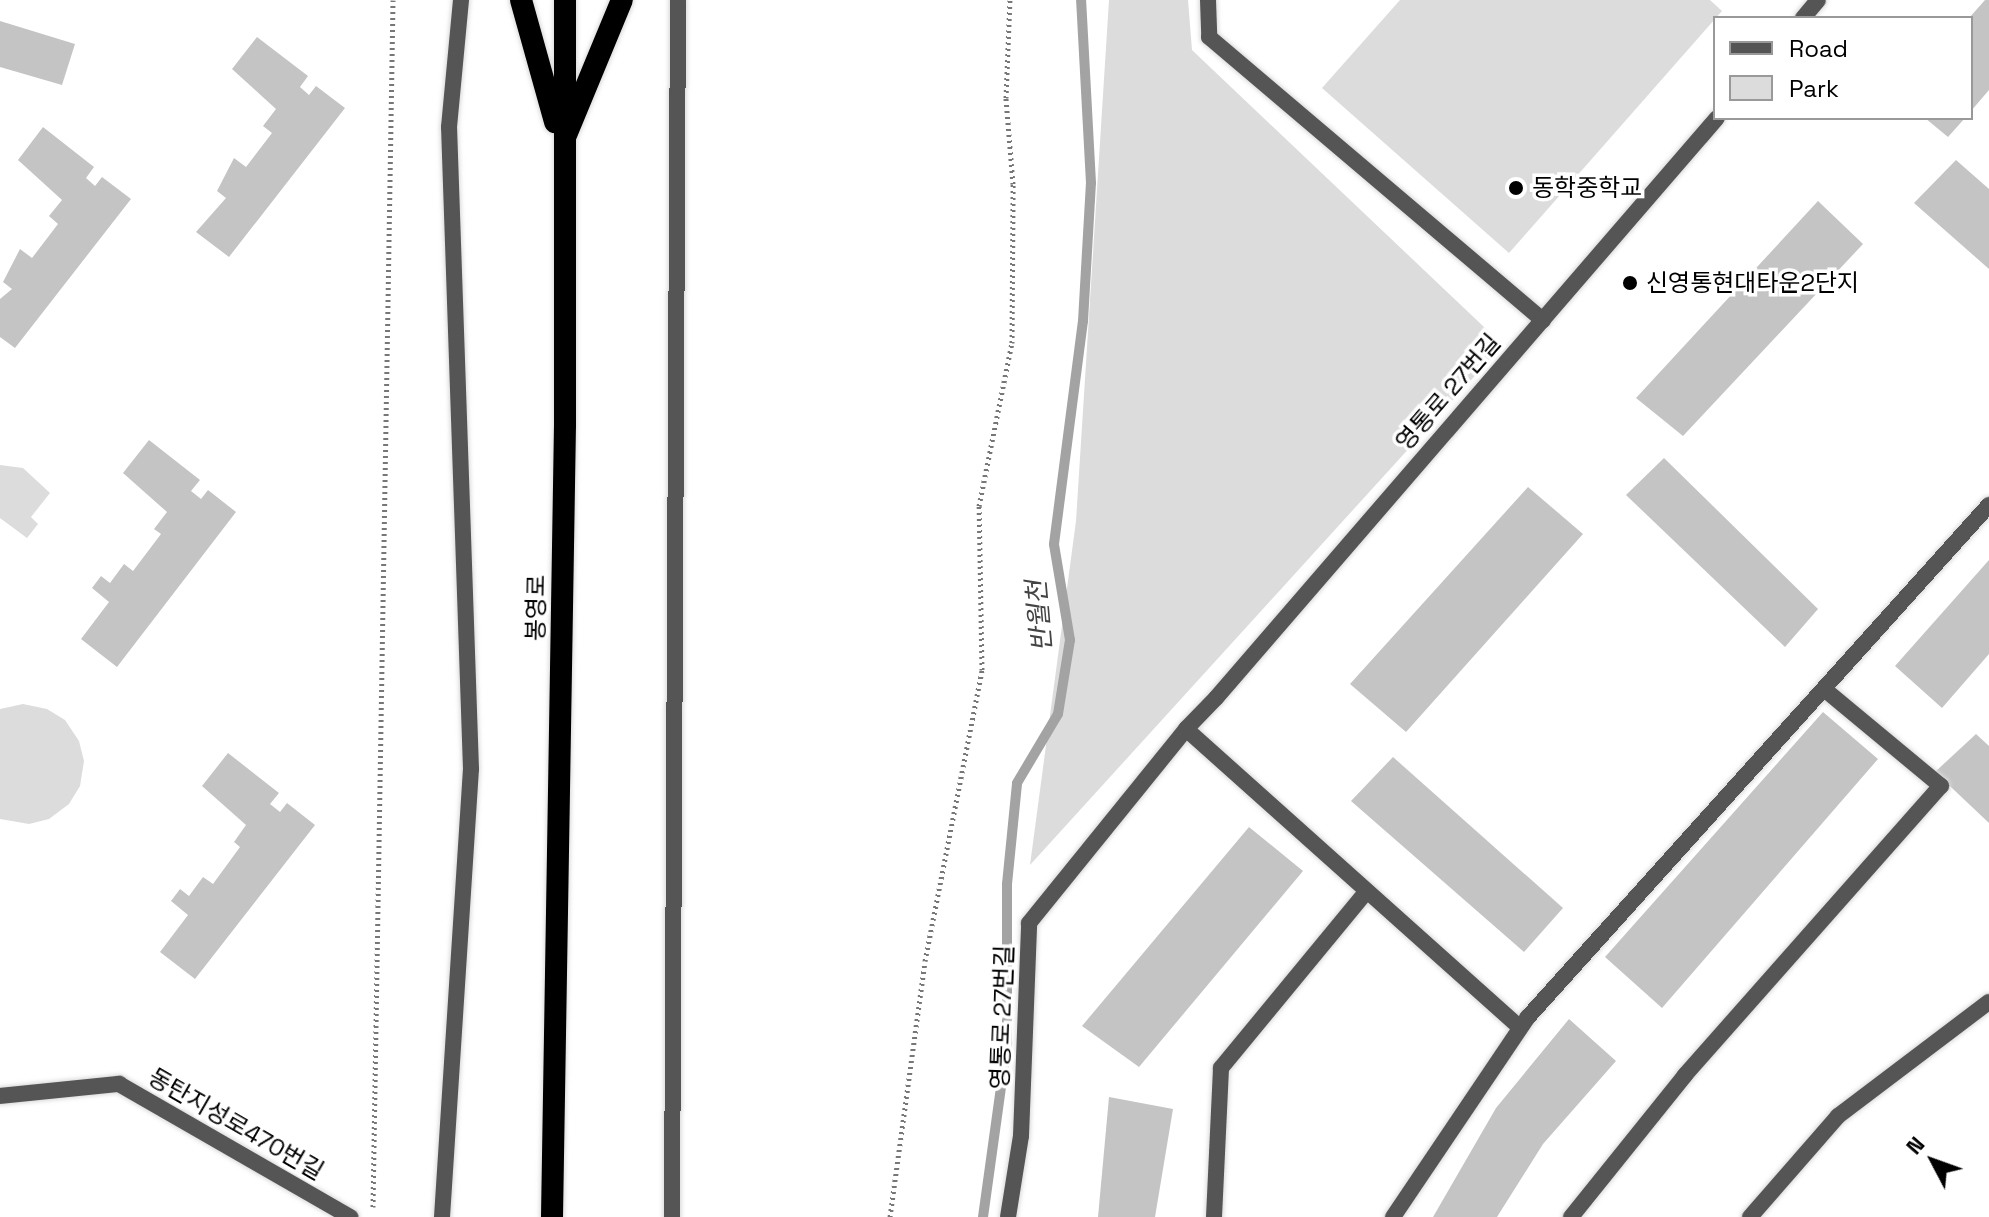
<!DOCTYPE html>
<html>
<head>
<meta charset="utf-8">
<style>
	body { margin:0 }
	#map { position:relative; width:1989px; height:1217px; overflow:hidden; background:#fff; font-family:"Space Grotesk","Noto Sans KR",sans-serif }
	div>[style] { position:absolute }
	.green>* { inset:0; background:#dcdcdc }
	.stream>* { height:10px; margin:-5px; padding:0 5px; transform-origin:5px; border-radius:5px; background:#a3a3a3 }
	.building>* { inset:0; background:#c4c4c4 }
	.path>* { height:5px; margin-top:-2.5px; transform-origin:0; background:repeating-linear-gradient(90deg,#777 0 2px,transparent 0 6px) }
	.roads { filter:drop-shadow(0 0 2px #dbdbdb) drop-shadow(0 0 2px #dbdbdb) }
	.service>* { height:16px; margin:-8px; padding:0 8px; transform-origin:8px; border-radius:8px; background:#555 }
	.minor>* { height:16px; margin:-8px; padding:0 8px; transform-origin:8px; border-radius:8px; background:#555 }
	.trunk>* { height:22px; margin:-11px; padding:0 11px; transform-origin:11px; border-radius:11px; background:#000 }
	.dots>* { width:22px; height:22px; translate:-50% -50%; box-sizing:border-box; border:4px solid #fff; border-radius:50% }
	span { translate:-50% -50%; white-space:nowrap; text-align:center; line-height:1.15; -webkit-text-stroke:7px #fff; paint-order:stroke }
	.poi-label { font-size:24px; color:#000 }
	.left { translate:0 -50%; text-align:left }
	.street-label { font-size:24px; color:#000 }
	.water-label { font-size:26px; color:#444; font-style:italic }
	.legend { position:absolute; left:1713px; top:16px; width:260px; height:104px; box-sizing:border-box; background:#fff; border:2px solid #999; margin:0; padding:10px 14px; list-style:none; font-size:24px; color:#000 }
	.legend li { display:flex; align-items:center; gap:16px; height:40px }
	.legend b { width:40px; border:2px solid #999 }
	.north { position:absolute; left:1893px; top:1121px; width:80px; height:80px; -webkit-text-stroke:6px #fff; paint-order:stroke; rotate:311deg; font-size:22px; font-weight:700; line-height:32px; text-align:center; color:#000 }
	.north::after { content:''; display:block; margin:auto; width:28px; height:36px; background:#000; clip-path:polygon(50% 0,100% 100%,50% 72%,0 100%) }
</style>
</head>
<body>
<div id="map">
	<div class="green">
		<div style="clip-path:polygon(1109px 0,1188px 0,1192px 50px,1503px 345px,1030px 865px,1076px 521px)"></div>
		<div style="clip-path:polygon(1400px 0,1710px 0,1722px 11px,1509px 253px,1322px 88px)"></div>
		<div style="clip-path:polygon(0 465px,23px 468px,50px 493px,31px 517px,38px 524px,27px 538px,0 518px)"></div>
		<div style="clip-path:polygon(23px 704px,47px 709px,65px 720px,79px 741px,84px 761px,80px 786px,69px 804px,49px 819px,29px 824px,0 819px,0 709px)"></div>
	</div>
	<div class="stream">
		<div style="left:983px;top:1217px;width:176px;rotate:-82.1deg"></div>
		<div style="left:1007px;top:1043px;width:159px;rotate:-90deg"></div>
		<div style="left:1007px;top:884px;width:101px;rotate:-84.3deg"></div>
		<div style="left:1017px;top:783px;width:80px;rotate:-59.3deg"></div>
		<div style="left:1058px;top:714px;width:75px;rotate:-80.8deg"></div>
		<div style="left:1070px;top:640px;width:97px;rotate:-99.5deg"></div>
		<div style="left:1054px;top:544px;width:225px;rotate:-82.6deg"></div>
		<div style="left:1083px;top:321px;width:138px;rotate:-86.7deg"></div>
		<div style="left:1091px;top:183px;width:183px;rotate:-93.1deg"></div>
	</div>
	<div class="building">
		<div style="clip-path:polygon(1985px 0,1989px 0,1989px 90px,1971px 111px,1969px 18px)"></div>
		<div style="clip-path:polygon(0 21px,75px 44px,62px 85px,0 67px)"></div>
		<div style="clip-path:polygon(257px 37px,308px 76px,300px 87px,309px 95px,316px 86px,345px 108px,229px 257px,196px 232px,226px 198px,217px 191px,234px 158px,246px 167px,272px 133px,263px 126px,276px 109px,232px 69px)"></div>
		<div style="clip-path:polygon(1925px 118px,1965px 118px,1948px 137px)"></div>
		<div style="clip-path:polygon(43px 127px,94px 167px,86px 178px,95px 186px,102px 177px,131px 199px,15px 348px,0 337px,0 299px,12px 289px,3px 282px,20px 249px,32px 258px,58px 224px,49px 216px,62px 200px,18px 160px)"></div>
		<div style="clip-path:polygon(1956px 160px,1989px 189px,1989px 269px,1914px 203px)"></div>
		<div style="clip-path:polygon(1818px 201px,1863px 244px,1683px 436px,1636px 398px)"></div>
		<div style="clip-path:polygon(149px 440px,200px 480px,191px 491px,201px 499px,208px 490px,236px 512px,117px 667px,81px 639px,109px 602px,92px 588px,101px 576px,110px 583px,124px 564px,133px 571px,161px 534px,154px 529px,167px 512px,123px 473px)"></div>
		<div style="clip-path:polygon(1664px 458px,1818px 609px,1785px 647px,1626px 495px)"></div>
		<div style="clip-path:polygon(1528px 487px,1583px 534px,1406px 732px,1350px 684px)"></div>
		<div style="clip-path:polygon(1989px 560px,1989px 654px,1942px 708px,1895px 666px)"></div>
		<div style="clip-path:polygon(1823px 712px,1878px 759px,1662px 1008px,1605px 957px)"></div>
		<div style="clip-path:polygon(1976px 734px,1989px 746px,1989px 823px,1935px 772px)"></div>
		<div style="clip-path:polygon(228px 753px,279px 793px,270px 804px,280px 812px,287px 803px,315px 825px,195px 979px,160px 952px,188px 915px,171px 901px,180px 889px,189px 896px,203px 877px,213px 884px,240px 847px,234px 842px,246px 825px,202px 786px)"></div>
		<div style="clip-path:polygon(1393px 757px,1563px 908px,1524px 952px,1351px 801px)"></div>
		<div style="clip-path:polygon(1249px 827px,1303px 871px,1139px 1067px,1082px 1026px)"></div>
		<div style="clip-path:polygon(1569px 1019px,1616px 1061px,1543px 1144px,1497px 1217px,1433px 1217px,1496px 1108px)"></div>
		<div style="clip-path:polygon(1109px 1097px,1173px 1109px,1155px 1217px,1098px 1217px)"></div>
	</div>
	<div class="path">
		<div style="left:373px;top:1207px;width:1207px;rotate:-89.05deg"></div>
		<div style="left:890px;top:1217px;width:258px;rotate:-82.2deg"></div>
		<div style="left:925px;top:961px;width:297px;rotate:-78.9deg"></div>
		<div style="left:982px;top:670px;width:164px;rotate:-91deg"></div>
		<div style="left:979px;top:506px;width:166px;rotate:-78.6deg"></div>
		<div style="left:1012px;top:343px;width:159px;rotate:-89.6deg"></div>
		<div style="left:1013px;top:184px;width:86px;rotate:-94.7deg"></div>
		<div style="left:1006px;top:98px;width:98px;rotate:-87.7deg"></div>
	</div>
	<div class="roads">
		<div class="service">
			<div style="left:1216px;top:698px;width:43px;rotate:134.1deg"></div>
			<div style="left:1186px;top:729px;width:448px;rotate:41.8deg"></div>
			<div style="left:442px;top:1217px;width:449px;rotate:-86.3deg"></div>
			<div style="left:471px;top:769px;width:642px;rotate:-91.96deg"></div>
			<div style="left:449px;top:127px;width:128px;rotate:-84.6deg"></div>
			<div style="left:672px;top:1217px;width:1217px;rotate:-89.72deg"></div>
			<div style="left:1214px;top:1217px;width:149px;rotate:-87.3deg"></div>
			<div style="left:1221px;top:1068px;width:229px;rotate:-50.5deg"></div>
			<div style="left:1393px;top:1217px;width:241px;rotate:-56deg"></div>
			<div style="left:1528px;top:1017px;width:689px;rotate:-48deg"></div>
			<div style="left:1571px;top:1217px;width:182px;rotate:-51.2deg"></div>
			<div style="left:1685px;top:1075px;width:386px;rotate:-48.5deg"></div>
			<div style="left:1941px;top:786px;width:152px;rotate:-140.3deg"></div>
		</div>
		<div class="minor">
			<div style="left:1208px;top:0;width:37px;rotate:88deg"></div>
			<div style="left:1209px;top:37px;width:438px;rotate:40.3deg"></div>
			<div style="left:1803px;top:18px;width:23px;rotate:-50deg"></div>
			<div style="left:1216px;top:698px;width:766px;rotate:-49.18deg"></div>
			<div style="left:0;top:1096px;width:120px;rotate:-5.8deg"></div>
			<div style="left:119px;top:1084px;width:267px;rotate:29.9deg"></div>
			<div style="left:1008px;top:1217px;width:82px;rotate:-80.9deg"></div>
			<div style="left:1021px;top:1136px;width:213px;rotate:-87.8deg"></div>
			<div style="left:1029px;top:923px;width:250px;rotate:-51deg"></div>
			<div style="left:1750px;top:1217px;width:134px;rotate:-48.9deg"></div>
			<div style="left:1838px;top:1116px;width:189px;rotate:-37.1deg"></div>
		</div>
		<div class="trunk">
			<div style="left:521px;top:0;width:127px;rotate:74.4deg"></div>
			<div style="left:566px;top:135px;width:146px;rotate:-67.5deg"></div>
			<div style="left:552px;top:1217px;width:792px;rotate:-89.06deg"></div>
			<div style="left:565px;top:425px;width:425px;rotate:-90deg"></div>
		</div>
	</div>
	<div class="dots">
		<div style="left:1516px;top:188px;background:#000"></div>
		<div style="left:1630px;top:283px;background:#000"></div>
	</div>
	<div class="poi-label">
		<span class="left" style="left:1532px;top:188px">동학중학교</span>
		<span class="left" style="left:1646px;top:283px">신영통현대타운2단지</span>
	</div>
	<div class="street-label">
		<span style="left:1448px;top:392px;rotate:-49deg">영통로 27번길</span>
		<span style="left:536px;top:608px;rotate:-89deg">봉영로</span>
		<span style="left:1002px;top:1017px;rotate:-88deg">영통로 27번길</span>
		<span style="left:236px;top:1124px;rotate:30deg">동탄지성로470번길</span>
	</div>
	<div class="water-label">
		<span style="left:1040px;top:616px;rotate:-95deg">반월천</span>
	</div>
	<ul class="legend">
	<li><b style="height:10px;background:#555"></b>Road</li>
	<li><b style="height:22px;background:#dcdcdc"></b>Park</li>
	</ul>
	<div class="north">N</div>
</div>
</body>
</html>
